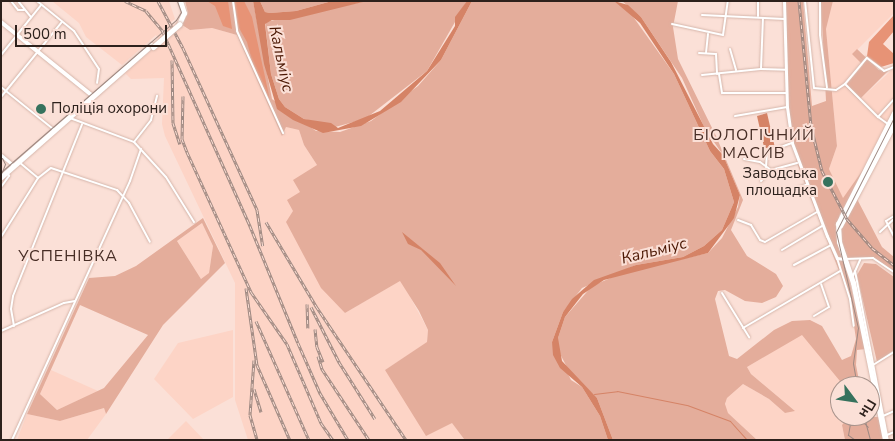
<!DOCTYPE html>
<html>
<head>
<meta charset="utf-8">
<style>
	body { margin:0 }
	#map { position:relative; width:895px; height:441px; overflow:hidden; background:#fbe0d7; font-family:"Nunito Sans",sans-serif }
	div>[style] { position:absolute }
	.built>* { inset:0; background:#fdd4c6 }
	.green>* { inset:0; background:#e4ad9b }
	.forest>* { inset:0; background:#e79376 }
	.water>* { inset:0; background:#d58366 }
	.stream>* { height:1px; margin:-0.5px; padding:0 0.5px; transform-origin:0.5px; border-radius:0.5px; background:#d58366 }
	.roads { filter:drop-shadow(0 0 1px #d6b6ab) drop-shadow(0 0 1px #d6b6ab) }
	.minor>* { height:2px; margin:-1px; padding:0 1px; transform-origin:1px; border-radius:1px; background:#fff }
	.tertiary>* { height:3px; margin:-1.5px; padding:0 1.5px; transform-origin:1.5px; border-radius:1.5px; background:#fff }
	.secondary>* { height:4px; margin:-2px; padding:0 2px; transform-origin:2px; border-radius:2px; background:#fff }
	.primary>* { height:4.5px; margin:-2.25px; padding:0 2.25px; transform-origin:2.25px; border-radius:2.25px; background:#fff }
	.trunk>* { height:5px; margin:-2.5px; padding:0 2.5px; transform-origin:2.5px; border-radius:2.5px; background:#fff }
	.tram>* { height:1px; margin:-0.5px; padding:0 0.5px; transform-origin:0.5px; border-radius:0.5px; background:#9e8982 }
	.rail>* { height:3px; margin-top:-1.5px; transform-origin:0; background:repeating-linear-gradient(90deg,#fbe0d7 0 4px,#9e8982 0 8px); box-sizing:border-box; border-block:1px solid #9e8982 }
	.bridges { filter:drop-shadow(0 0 1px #d6b6ab) drop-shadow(0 0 1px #d6b6ab) }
	.trunk-bridge>* { height:5px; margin:-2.5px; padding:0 2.5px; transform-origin:2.5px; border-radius:2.5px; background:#fff }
	.dots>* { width:14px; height:14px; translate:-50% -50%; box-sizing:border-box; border:2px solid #fbe0d7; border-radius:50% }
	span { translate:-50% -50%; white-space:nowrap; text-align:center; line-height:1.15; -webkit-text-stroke:4px #fbe0d7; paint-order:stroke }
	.poi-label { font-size:15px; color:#2d211c }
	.left { translate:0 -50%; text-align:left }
	.right { translate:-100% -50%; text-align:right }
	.water-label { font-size:16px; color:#4b1703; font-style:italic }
	.neighbourhood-label { font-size:16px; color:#472d25; letter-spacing:1px }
	.frame { position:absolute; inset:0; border:2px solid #2d211c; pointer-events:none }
	.north { position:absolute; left:830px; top:376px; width:50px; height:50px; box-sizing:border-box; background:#fbe0d7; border:1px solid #a9948c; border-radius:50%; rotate:121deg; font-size:14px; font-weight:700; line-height:20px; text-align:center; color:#2d211c }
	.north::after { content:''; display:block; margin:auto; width:18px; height:22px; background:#36725d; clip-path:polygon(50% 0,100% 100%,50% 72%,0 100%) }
	.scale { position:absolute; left:15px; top:25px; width:152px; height:22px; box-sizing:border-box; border:2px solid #2d211c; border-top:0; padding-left:6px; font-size:15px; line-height:18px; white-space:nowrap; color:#2d211c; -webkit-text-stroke:4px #fbe0d7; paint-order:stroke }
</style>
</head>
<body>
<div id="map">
	<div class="built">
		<div style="clip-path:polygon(52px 1px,169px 1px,175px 19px,171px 22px,176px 30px,181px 25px,190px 30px,212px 28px,237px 35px,282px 135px,286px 127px,299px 130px,304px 145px,317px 165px,300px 193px,293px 211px,345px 313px,401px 280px,428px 330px,427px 343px,385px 370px,452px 422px,464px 439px,469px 440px,248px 440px,235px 400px,235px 283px,165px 136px,162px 124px,164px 78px,131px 79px,125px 73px,160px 43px,156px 35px,122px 65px,86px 37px,79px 23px)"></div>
		<div style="clip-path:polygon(833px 1px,894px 1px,894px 13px,853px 54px,863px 65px,859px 100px,894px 68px,894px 111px,872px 157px,843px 199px,829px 169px,837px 146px,826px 29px)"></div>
		<div style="clip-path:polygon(202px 223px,213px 246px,209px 274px,201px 279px,177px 241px)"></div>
		<div style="clip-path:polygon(233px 330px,233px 397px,193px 419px,154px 379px,178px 343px)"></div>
		<div style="clip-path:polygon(802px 334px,843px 383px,844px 386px,840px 386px,840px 416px,850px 416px,851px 419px,842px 425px,845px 440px,757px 440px,728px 413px,725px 405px,727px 398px,743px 384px,769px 399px,785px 413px,794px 410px,751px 374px,747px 367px)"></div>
		<div style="clip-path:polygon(51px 370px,98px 391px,57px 410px,40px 394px)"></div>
		<div style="clip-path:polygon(104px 408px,106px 414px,87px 440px,17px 440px,27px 414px,60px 421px)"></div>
		<div style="clip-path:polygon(186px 421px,204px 440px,167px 440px)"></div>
	</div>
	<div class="green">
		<div style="clip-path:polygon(185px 1px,253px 1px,272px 99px,316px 131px,340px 132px,371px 121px,418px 86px,441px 60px,472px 1px,614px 1px,629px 11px,674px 74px,710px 151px,724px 169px,734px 202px,722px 230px,704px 246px,683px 257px,636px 265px,582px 288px,563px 312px,552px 342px,571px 380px,582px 387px,600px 416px,608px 440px,469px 440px,464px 439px,452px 423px,426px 436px,385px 370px,427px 342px,428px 330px,419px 311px,400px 281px,345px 313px,321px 288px,286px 222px,293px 211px,287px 200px,300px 192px,293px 180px,317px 165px,304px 145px,299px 130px,286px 127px,282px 136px,237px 35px,212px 28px,190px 30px,182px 25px,188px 13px)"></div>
		<div style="clip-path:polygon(260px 1px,332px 1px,296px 11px,270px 13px,265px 12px)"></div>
		<div style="clip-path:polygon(367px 1px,467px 1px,427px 71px,365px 119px,335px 127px,304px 119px,285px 107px,279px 99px,271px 74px,265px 22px)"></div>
		<div style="clip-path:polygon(622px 1px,678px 1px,673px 27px,678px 59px,716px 136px,743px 200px,731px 230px,747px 256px,776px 274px,783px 286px,776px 297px,762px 303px,745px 301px,725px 290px,718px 291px,715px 299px,729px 356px,737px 359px,774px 330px,792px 321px,810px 320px,822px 326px,842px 360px,851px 356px,856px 339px,850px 299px,797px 163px,787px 107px,784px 1px,803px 1px,812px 106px,826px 101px,821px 2px,833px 1px,826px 29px,837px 146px,829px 169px,843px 198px,872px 157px,839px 216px,838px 235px,866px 349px,857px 350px,856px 365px,860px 386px,844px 386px,802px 335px,747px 367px,751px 374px,795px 411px,785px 413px,769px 399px,743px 384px,727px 398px,725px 404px,728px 413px,757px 440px,613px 440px,597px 398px,569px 371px,558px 350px,558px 338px,565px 317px,592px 286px,622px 273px,708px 253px,722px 238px,738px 207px,740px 195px,723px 155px,705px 129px,682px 78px,641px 17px)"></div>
		<div style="clip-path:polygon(857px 49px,879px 70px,888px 71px,859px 100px,845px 86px,863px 65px,852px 54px)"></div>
		<div style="clip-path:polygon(857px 199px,882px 247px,894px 257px,894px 272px,873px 259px,846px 258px,840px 229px)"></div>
		<div style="clip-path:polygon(evenodd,203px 218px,225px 263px,163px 325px,106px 414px,104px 408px,60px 421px,27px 414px,89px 278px,115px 276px,136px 266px,203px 218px,202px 223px,213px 246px,209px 273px,201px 279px,177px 241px,202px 223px,203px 218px,80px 305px,148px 335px,104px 388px,57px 410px,40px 394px,80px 305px)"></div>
		<div style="clip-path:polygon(864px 263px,876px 264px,894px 277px,894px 350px,877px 362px,857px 275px)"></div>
		<div style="clip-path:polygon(850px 416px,879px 417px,884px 440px,845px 440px,842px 425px)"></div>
	</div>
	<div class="forest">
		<div style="clip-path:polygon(207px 1px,228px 1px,232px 29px,223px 26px,215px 6px)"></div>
		<div style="clip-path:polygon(234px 1px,244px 1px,252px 17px,270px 100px,254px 69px,247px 42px,239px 28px)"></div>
		<div style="clip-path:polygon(894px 15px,894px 31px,883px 44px,894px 54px,894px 63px,881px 67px,867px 56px,869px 42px)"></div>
	</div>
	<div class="water">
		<div style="clip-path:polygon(253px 1px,260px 1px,265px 12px,270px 13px,296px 11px,332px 1px,367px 1px,290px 20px,272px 20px,265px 24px,271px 74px,279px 99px,285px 107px,304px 119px,331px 123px,338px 128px,380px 111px,427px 71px,455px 26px,455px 17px,467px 1px,472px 1px,441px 60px,401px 102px,361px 126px,323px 133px,293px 120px,277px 109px,264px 64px)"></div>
		<div style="clip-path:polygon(614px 1px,628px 5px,641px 17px,671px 62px,713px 144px,723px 155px,740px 195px,734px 218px,708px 253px,604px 280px,583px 294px,565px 317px,558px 338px,562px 361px,597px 398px,613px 440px,608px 440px,600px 416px,582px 387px,560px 368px,553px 355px,552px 342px,563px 312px,572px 299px,594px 280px,636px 265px,683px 257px,704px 246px,722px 230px,734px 202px,724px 169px,710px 151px,674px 74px,640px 23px)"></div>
		<div style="clip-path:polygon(767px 113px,775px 148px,769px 149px,764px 147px,757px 116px)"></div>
		<div style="clip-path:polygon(402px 232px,440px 263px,456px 286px,421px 250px,408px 244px)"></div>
	</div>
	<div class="stream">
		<div style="left:594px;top:394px;width:23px;rotate:-7deg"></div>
		<div style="left:617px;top:391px;width:71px;rotate:11.3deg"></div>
		<div style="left:687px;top:405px;width:46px;rotate:20.4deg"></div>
		<div style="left:730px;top:421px;width:25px;rotate:48deg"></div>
	</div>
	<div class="roads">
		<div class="minor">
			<div style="left:11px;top:1px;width:11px;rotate:52deg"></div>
			<div style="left:18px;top:10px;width:6px"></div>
			<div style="left:18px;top:1px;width:21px;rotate:51deg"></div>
			<div style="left:37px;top:1px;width:48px;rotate:39deg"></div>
			<div style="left:74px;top:31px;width:45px;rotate:56.7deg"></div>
			<div style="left:99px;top:69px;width:14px;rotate:98deg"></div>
			<div style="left:233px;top:1px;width:30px;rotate:82deg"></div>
			<div style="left:237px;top:31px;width:112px;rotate:65.7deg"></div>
			<div style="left:805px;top:1px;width:87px;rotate:84.1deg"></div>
			<div style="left:814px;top:88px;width:22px;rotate:5deg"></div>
			<div style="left:836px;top:90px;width:11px;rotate:-34deg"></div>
			<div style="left:845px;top:84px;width:34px;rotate:-50deg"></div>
			<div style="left:867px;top:58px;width:21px;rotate:37deg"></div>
			<div style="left:884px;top:71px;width:11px;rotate:-22deg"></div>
			<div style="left:820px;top:1px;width:34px;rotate:90deg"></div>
			<div style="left:820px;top:35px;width:53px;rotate:82.5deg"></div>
			<div style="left:702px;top:15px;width:83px;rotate:2.8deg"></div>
			<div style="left:758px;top:16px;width:15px;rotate:-90deg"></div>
			<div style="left:672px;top:24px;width:52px;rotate:12.2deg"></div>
			<div style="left:723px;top:35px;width:34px;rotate:-82deg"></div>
			<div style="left:730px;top:49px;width:22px;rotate:74deg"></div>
			<div style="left:699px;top:53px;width:17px;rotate:3deg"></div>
			<div style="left:716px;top:54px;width:20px;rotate:87deg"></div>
			<div style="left:706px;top:53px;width:19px;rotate:-84deg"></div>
			<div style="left:1px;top:55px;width:64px;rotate:-51.3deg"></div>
			<div style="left:761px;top:69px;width:51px;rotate:-87.8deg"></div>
			<div style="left:719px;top:74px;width:19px;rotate:81deg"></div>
			<div style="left:722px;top:93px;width:64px"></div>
			<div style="left:702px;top:75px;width:59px;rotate:-5.8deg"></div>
			<div style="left:761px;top:69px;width:25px;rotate:2deg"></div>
			<div style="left:845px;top:84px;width:47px;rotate:45deg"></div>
			<div style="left:1px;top:87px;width:67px;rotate:38.9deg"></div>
			<div style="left:1px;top:97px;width:97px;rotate:-50.9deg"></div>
			<div style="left:735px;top:116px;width:53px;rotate:-9.8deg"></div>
			<div style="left:70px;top:118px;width:68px;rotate:20.6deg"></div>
			<div style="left:134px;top:142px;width:47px;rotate:47.6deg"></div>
			<div style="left:166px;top:177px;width:53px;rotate:58.1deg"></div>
			<div style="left:892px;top:127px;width:17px;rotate:-144deg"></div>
			<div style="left:878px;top:117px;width:24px;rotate:-48deg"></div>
			<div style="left:134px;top:142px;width:28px;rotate:-52deg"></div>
			<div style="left:151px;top:120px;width:25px;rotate:-76deg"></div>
			<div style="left:744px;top:159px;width:16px;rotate:11deg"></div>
			<div style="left:760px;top:162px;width:14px;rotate:36deg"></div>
			<div style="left:19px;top:162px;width:25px;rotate:40deg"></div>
			<div style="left:766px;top:167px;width:15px;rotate:-86deg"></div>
			<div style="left:767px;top:152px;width:27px;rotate:-20deg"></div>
			<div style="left:38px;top:178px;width:16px;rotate:-38deg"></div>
			<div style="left:51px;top:168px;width:70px;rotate:18.4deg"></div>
			<div style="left:117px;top:190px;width:18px;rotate:47deg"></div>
			<div style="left:129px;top:203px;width:44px;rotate:61.7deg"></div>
			<div style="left:761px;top:181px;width:15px;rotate:-48deg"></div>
			<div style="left:771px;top:170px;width:27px;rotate:-15deg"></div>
			<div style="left:1px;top:187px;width:14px;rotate:-54deg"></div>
			<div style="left:9px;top:176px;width:4px;rotate:-117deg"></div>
			<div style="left:786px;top:193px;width:22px;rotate:-22deg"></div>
			<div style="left:894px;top:216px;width:9px;rotate:148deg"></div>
			<div style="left:886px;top:221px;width:18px;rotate:63deg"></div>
			<div style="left:738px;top:220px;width:14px;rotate:21deg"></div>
			<div style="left:751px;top:225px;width:17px;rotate:59deg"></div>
			<div style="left:760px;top:240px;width:5px;rotate:22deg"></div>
			<div style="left:765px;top:242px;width:60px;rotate:-30deg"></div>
			<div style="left:880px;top:232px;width:19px;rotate:-43deg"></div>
			<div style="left:1px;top:237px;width:70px;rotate:-57.9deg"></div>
			<div style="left:782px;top:250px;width:47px;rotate:-31deg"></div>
			<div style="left:837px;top:258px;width:43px;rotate:72.4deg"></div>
			<div style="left:850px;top:299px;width:27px;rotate:82deg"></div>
			<div style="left:846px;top:259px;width:27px;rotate:-2deg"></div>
			<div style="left:873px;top:258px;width:25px;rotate:34deg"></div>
			<div style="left:794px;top:265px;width:42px;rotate:-28.4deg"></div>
			<div style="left:855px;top:271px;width:172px;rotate:79deg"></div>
			<div style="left:852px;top:278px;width:20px;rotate:-66deg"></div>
			<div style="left:722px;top:293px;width:52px;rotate:58.5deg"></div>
			<div style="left:814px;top:316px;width:17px;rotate:-31deg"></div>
			<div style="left:829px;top:307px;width:24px;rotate:-109deg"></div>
			<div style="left:14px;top:326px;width:17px;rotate:-100deg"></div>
			<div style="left:11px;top:309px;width:13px;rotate:-81deg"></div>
			<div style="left:13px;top:296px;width:185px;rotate:-68.1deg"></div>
			<div style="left:743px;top:328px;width:113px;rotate:-30.4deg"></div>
			<div style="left:1px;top:331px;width:69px;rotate:-24deg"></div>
			<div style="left:64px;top:303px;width:11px;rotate:-10deg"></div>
			<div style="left:873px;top:365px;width:25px;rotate:-32deg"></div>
			<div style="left:883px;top:416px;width:12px;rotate:-24deg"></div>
			<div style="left:887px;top:435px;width:8px;rotate:-23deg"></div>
			<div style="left:12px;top:440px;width:285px;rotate:-65.5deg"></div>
			<div style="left:130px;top:181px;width:34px;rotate:-71deg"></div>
		</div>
		<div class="tertiary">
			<div style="left:784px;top:1px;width:106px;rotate:88.4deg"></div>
			<div style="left:787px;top:107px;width:36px;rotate:82deg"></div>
			<div style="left:792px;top:143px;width:99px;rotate:69.4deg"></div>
			<div style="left:827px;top:236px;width:24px;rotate:66deg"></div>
			<div style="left:837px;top:258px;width:7px;rotate:8deg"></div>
			<div style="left:1px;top:155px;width:17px;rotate:40deg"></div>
		</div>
		<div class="secondary">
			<div style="left:1px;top:22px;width:119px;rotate:38.9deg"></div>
		</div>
		<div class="primary">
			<div style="left:840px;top:226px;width:115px;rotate:-62.1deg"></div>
			<div style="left:885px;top:440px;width:160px;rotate:-101.5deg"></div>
			<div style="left:853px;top:283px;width:43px;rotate:-108.9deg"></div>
			<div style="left:839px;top:242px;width:18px;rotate:-93deg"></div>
			<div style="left:838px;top:224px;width:124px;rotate:-63.2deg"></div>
		</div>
		<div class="trunk">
			<div style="left:179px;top:24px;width:12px;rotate:-66deg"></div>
			<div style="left:184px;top:13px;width:13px;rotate:-108deg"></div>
			<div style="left:1px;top:177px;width:200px;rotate:-41.3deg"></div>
		</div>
	</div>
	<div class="tram">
		<div style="left:2px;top:158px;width:7px;rotate:63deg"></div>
		<div style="left:5px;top:164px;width:9px;rotate:111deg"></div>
		<div style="left:1px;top:172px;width:232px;rotate:-41deg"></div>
		<div style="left:176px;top:20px;width:9px;rotate:-58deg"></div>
		<div style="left:181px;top:12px;width:12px;rotate:-110deg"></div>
		<div style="left:857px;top:386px;width:23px;rotate:-100deg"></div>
		<div style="left:853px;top:363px;width:35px;rotate:-82deg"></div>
		<div style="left:858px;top:328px;width:98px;rotate:-102.9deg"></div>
		<div style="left:836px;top:232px;width:129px;rotate:-63.2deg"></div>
		<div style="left:865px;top:421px;width:20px;rotate:75deg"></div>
		<div style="left:855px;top:440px;width:9px;rotate:-144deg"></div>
		<div style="left:848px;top:435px;width:11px;rotate:-80deg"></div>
		<div style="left:850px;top:424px;width:11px;rotate:-27deg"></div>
		<div style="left:860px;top:419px;width:11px;rotate:45deg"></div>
	</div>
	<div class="rail">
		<div style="left:125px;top:1px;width:23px;rotate:25deg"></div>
		<div style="left:146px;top:11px;width:25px;rotate:50deg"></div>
		<div style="left:162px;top:30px;width:215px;rotate:65.8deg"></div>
		<div style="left:250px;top:226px;width:126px;rotate:67.7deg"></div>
		<div style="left:298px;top:343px;width:55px;rotate:66.3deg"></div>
		<div style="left:320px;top:393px;width:55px;rotate:59.2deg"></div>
		<div style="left:158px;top:1px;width:53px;rotate:62deg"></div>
		<div style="left:183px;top:48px;width:178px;rotate:65.4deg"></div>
		<div style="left:257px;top:210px;width:36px;rotate:81deg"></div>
		<div style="left:799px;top:1px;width:126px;rotate:84.5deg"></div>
		<div style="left:811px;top:126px;width:46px;rotate:76.3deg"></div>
		<div style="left:822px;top:171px;width:54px;rotate:62.5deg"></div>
		<div style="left:847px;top:219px;width:38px;rotate:49deg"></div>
		<div style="left:872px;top:248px;width:28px;rotate:38deg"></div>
		<div style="left:172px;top:60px;width:63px;rotate:89.1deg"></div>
		<div style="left:173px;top:123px;width:22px;rotate:72deg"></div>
		<div style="left:183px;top:96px;width:43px;rotate:91.3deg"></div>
		<div style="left:182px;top:139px;width:14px;rotate:69deg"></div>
		<div style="left:187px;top:152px;width:154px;rotate:65.4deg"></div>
		<div style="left:251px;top:292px;width:63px;rotate:55.3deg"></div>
		<div style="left:287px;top:344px;width:86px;rotate:66.7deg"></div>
		<div style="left:321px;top:423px;width:21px;rotate:55deg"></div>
		<div style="left:266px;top:222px;width:98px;rotate:59.2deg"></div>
		<div style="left:316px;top:306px;width:161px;rotate:56.1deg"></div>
		<div style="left:246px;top:288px;width:78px;rotate:81.9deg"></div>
		<div style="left:257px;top:365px;width:82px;rotate:66.3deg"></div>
		<div style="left:307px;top:304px;width:24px;rotate:88deg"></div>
		<div style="left:311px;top:307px;width:62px;rotate:63deg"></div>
		<div style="left:339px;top:362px;width:67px;rotate:57.7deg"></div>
		<div style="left:256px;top:321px;width:130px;rotate:66deg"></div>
		<div style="left:315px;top:329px;width:18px;rotate:84deg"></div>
		<div style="left:317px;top:347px;width:16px;rotate:68deg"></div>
		<div style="left:318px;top:356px;width:14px;rotate:73deg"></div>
		<div style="left:322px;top:369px;width:85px;rotate:56.5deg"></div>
		<div style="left:254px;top:360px;width:55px;rotate:94.2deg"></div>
		<div style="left:250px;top:415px;width:26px;rotate:74deg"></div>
		<div style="left:254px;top:389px;width:24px;rotate:73deg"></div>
	</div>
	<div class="bridges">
		<div class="trunk-bridge">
			<div style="left:153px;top:47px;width:35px;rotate:-41deg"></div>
		</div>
	</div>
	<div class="dots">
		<div style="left:41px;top:109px;background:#36725d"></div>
		<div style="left:828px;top:182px;background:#36725d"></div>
	</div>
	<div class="poi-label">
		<span class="left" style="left:51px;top:109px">Поліція охорони</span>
		<span class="right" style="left:817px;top:182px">Заводська<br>площадка</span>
	</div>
	<div class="water-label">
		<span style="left:281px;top:59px;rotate:78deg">Кальміус</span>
		<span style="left:654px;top:251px;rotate:-14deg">Кальміус</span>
	</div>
	<div class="neighbourhood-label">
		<span style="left:754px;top:144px">БІОЛОГІЧНИЙ<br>МАСИВ</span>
		<span style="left:68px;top:256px">УСПЕНІВКА</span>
	</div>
	<div class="frame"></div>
	<div class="north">Пн</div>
	<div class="scale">500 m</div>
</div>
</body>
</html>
